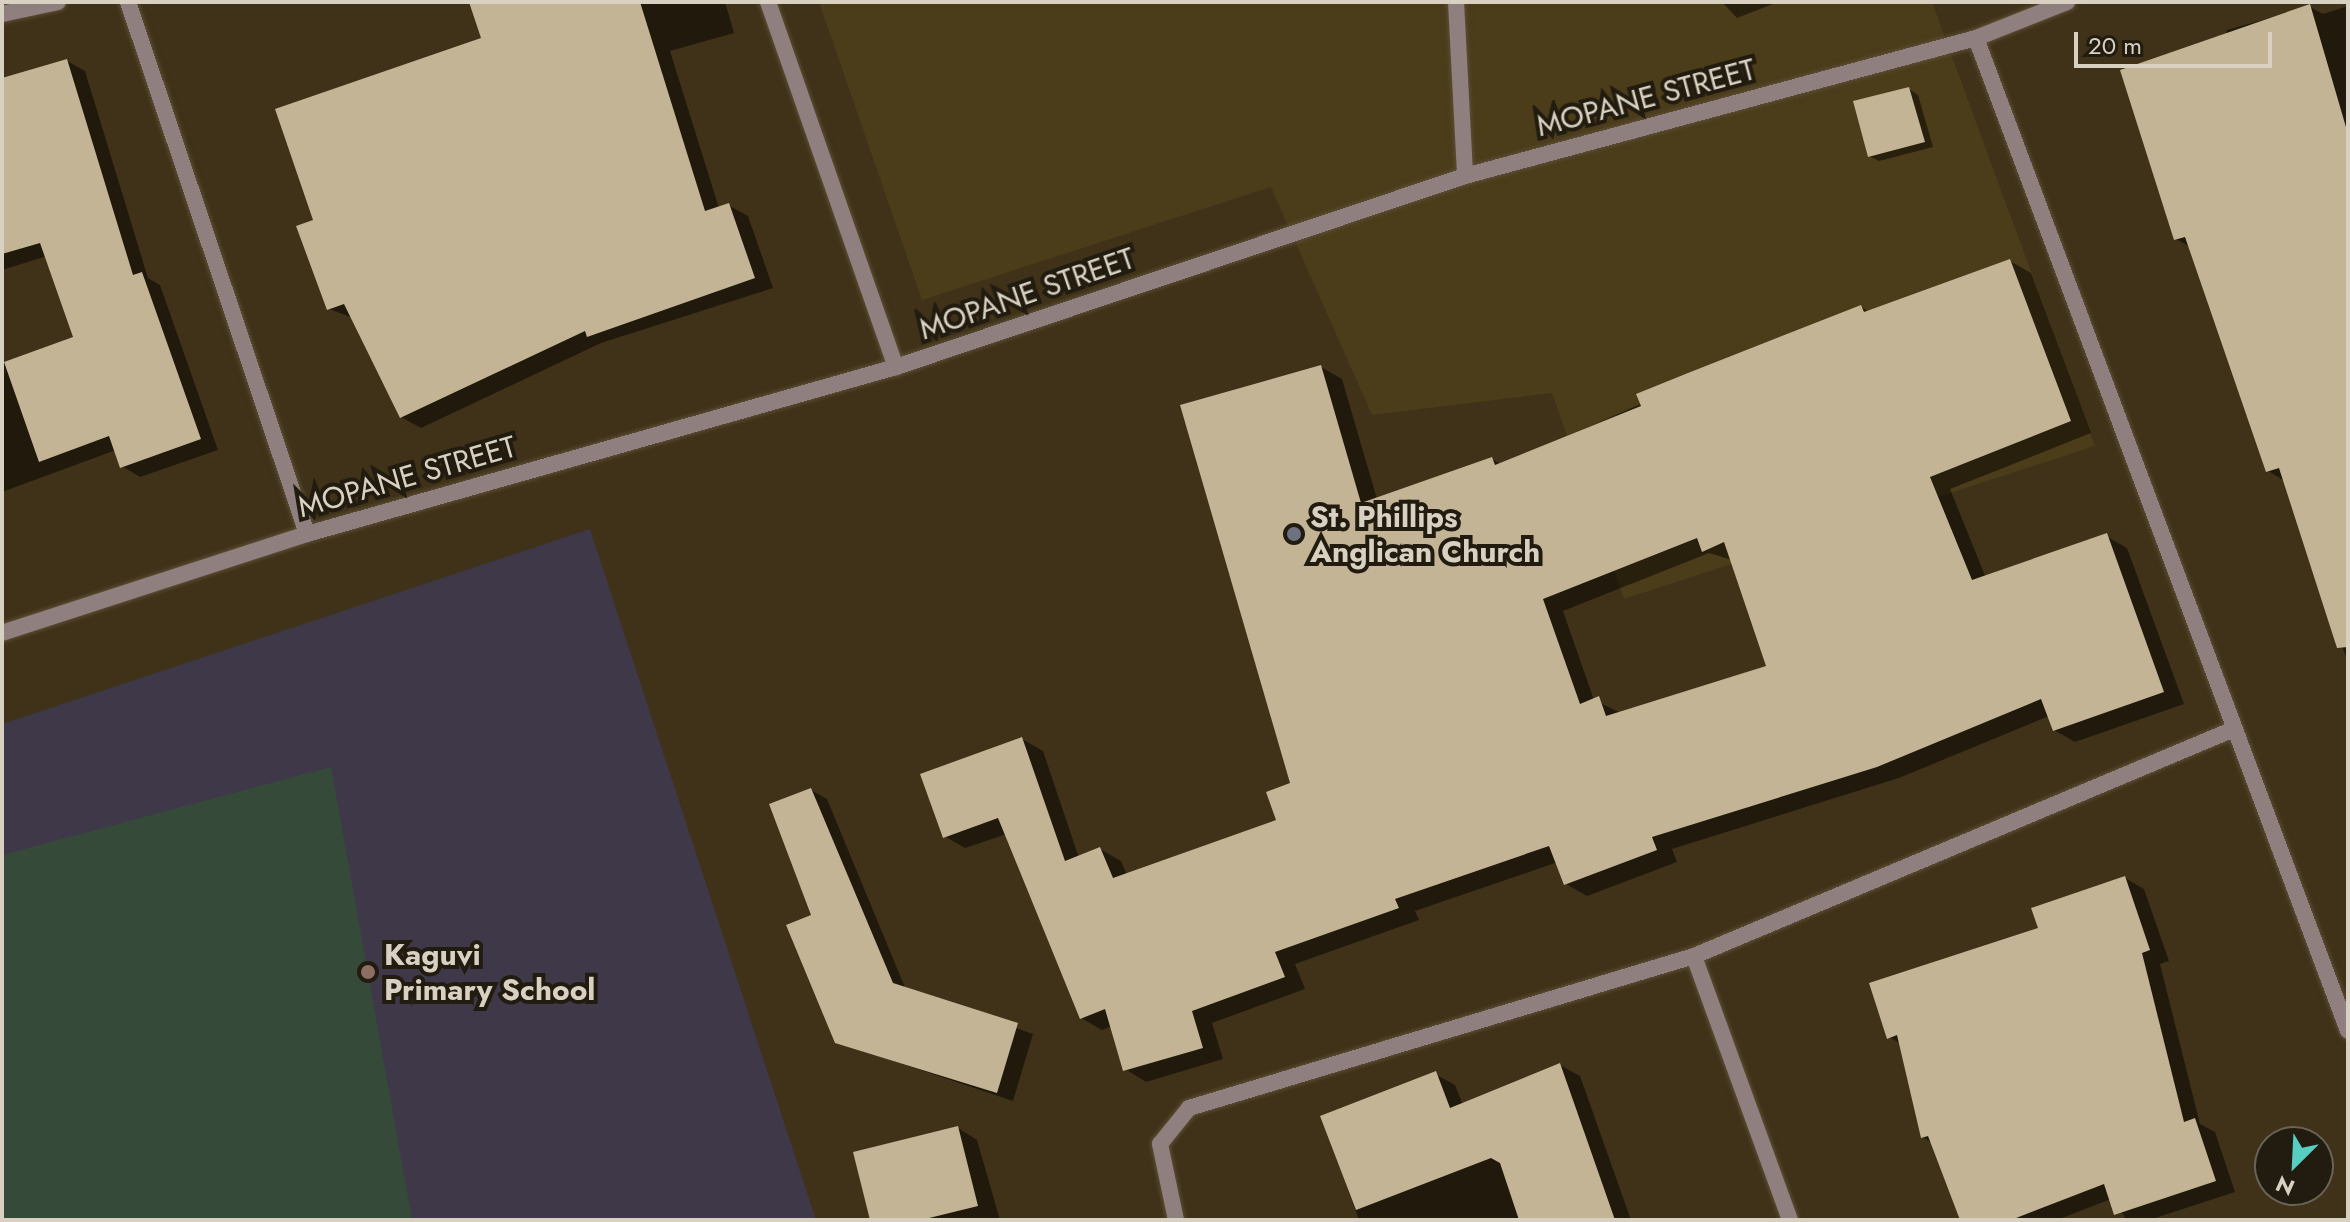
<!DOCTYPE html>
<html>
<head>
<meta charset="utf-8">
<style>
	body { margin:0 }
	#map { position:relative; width:2350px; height:1222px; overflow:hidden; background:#3f3218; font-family:Jost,sans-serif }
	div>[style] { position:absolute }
	.built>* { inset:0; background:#4b3c1a }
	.education>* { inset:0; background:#3f3849 }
	.green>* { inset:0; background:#364a3a }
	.shadow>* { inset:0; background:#0007 }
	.building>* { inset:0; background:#c3b496 }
	.roads { filter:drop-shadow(0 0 2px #5b4f36) drop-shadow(0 0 2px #5b4f36) }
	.street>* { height:16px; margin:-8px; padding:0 8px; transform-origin:8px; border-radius:8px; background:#8f7f7e }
	.dots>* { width:22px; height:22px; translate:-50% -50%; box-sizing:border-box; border:4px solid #211b10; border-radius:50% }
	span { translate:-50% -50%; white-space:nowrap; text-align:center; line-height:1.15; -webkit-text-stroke:8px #211b10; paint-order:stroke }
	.street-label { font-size:30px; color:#d8d1c1 }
	.poi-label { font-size:30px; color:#d8d1c1; font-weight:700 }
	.left { translate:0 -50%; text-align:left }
	.frame { position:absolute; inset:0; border:4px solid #d8d1c1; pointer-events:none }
	.north { position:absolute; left:2254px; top:1126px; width:80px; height:80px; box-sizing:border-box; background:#211b10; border:2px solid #6a6457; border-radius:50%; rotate:204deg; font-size:22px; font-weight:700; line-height:32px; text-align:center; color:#d8d1c1 }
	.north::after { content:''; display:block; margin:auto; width:28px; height:36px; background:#56cec2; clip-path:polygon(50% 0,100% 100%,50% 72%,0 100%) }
	.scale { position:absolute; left:2074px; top:32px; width:198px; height:36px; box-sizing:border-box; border:4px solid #d8d1c1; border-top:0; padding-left:10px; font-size:24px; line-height:28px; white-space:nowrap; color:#d8d1c1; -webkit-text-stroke:6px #211b10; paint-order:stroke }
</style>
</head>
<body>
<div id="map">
	<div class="built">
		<div style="clip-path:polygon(819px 2px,1932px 2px,2095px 446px,1624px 599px,1552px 393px,1372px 415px,1271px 187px,922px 300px)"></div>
	</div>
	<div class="education">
		<div style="clip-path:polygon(590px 529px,816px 1220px,2px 1220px,2px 724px)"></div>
	</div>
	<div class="green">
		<div style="clip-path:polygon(331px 767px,412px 1220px,2px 1220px,2px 855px)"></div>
	</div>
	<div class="shadow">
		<div style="clip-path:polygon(471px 2px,725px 2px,734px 33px,670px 51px,719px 208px,728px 205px,748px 216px,773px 288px,601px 343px,421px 428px,401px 417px,353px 318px,329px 309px,316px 221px,484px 40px)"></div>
		<div style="clip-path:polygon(1722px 2px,1778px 2px,1737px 18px)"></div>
		<div style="clip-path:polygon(2348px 6px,2348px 663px,2285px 481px,2268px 471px,2190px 247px,2176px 239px,2227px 30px,2310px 7px,2323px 14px)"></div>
		<div style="clip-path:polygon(67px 61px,85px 71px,148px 278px,160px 285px,218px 450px,140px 477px,122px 466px,116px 450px,2px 492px,2px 363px,76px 338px,47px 256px,2px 270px,2px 80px)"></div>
		<div style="clip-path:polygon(1909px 89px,1918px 95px,1933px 147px,1879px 161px,1869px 156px)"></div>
		<div style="clip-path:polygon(evenodd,2010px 261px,2031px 273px,2091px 433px,1950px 489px,1986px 578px,2106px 536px,2127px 548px,2184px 704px,2075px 742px,2054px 730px,2049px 716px,1899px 778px,1672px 849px,1677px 862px,1587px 896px,1566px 884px,1558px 862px,1415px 911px,1419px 920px,1295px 964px,1305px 989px,1212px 1023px,1223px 1059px,1146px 1082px,1125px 1069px,1112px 1026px,1102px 1030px,1081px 1018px,1007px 834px,965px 848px,944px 836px,1022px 739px,1043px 751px,1079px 858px,1100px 849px,1121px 861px,1127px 875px,1278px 821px,1292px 784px,1321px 367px,1342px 379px,1377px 499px,1492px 459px,1502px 465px,1861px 307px,1870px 312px,2010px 261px,1709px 553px,1732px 560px,1769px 667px,1621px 713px,1594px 700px,1563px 611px,1709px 553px)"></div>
		<div style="clip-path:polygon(811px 790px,827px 799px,906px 990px,1033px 1034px,1013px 1101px,837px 1042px,813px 916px)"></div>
		<div style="clip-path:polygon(2125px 878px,2144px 889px,2169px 961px,2160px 964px,2200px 1124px,2215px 1132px,2235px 1192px,2149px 1220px,2127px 1220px,2111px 1199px,2057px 1220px,1962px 1220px,1932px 1143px,1922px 1137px,1901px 1044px,1889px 1037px)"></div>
		<div style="clip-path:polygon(1560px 1065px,1580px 1076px,1631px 1220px,1359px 1220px,1322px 1118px,1435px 1074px,1455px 1085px,1463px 1105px)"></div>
		<div style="clip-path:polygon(958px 1128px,977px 1140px,1000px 1220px,872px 1220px)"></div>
	</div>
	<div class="building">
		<div style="clip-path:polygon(469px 2px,640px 2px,705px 211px,729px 203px,755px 278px,587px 337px,585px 331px,400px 418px,344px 304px,327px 310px,296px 226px,313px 220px,275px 109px,481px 38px)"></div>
		<div style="clip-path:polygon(2310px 4px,2348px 134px,2348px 647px,2337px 648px,2279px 468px,2266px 472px,2185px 237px,2174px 240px,2120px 70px)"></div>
		<div style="clip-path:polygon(67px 59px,133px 275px,142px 272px,201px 439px,120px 468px,109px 436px,39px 462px,4px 362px,73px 337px,40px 243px,2px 254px,2px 78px)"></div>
		<div style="clip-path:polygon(1909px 87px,1925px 142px,1868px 157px,1853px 101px)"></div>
		<div style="clip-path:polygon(evenodd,2010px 259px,2071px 421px,1930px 477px,1972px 580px,2107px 533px,2164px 692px,2053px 731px,2041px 699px,1877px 767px,1652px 837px,1657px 850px,1564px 885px,1549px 846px,1395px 899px,1399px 908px,1275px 952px,1285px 977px,1192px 1011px,1203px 1048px,1123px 1071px,1105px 1009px,1080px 1019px,998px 818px,943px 838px,920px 774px,1022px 737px,1065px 861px,1100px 847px,1113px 878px,1276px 820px,1266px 792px,1290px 783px,1180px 405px,1321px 365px,1361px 503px,1492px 457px,1495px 465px,1641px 406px,1636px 394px,1688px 373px,1861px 305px,1864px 312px,2010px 259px,1697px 538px,1702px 552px,1724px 542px,1766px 666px,1606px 716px,1599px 696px,1580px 704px,1543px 599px,1697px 538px)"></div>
		<div style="clip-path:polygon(811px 788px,893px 983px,1018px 1023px,997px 1093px,835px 1043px,786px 925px,811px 915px,769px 804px)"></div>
		<div style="clip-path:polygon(2125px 876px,2150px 950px,2142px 953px,2184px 1122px,2195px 1118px,2216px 1181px,2114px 1215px,2104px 1184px,2011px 1220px,1960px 1220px,1928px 1136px,1921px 1138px,1897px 1035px,1887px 1039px,1869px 983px,2038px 928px,2031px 908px)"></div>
		<div style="clip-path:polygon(1560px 1063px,1615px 1220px,1519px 1220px,1500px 1163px,1491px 1158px,1356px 1210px,1320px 1116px,1436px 1071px,1450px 1108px)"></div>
		<div style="clip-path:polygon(958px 1126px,978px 1206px,921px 1220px,870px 1220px,853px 1152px)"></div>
	</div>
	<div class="roads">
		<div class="street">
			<div style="left:128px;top:2px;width:561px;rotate:71.4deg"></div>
			<div style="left:768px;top:2px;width:387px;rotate:70.7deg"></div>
			<div style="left:1456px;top:2px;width:174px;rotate:87deg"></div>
			<div style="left:2px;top:14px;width:57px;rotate:-12.1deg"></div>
			<div style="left:1976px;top:38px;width:1060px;rotate:69.46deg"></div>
			<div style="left:2px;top:633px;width:321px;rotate:-18deg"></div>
			<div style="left:307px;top:534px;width:612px;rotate:-15.83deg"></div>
			<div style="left:896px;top:367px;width:600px;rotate:-18.56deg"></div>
			<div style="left:1465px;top:176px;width:529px;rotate:-15.11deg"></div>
			<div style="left:1976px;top:38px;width:98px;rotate:-21.6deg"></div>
			<div style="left:1176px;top:1220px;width:78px;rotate:-101.9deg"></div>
			<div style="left:1160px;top:1144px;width:46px;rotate:-51.1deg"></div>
			<div style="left:1189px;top:1108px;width:527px;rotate:-16.75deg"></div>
			<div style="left:1790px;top:1220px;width:281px;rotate:-110deg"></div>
			<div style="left:1694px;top:956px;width:586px;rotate:-22.8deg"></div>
		</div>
	</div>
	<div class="dots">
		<div style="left:1294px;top:534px;background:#6b7280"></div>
		<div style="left:368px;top:972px;background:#8d6e63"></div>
	</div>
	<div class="street-label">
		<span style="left:1646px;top:98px;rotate:-15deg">MOPANE STREET</span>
		<span style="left:1027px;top:294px;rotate:-19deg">MOPANE STREET</span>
		<span style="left:407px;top:477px;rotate:-16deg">MOPANE STREET</span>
	</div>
	<div class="poi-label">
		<span class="left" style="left:1310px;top:534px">St. Phillips<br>Anglican Church</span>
		<span class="left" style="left:384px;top:972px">Kaguvi<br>Primary School</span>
	</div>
	<div class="frame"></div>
	<div class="north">N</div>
	<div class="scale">20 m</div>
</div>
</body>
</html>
